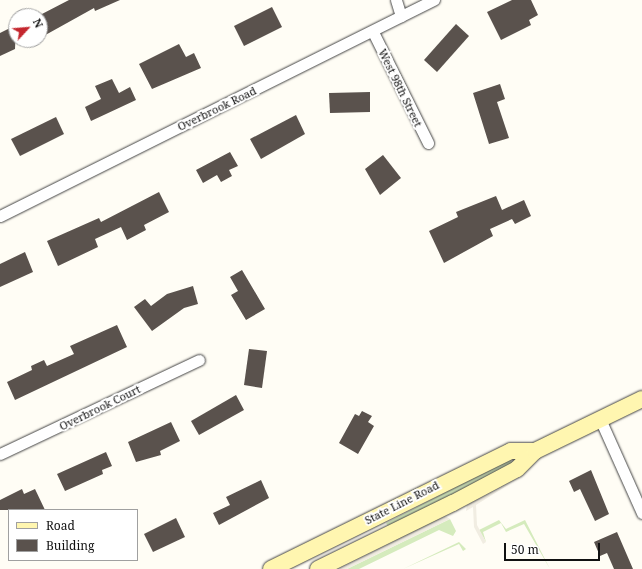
<!DOCTYPE html>
<html>
<head>
<meta charset="utf-8">
<style>
	body { margin:0 }
	#map { position:relative; width:642px; height:569px; overflow:hidden; background:#fffdf5; font-family:"Noto Serif",serif }
	div>[style] { position:absolute }
	.green>* { inset:0; background:#d5ebbd }
	.plaza>* { inset:0; background:#f1ede2 }
	.building>* { inset:0; background:#5a524d }
	.roads { filter:drop-shadow(0 0 1px #444) drop-shadow(0 0 1px #444) }
	.street>* { height:11px; margin:-5.5px; padding:0 5.5px; transform-origin:5.5px; border-radius:5.5px; background:#fff }
	.secondary>* { height:16px; margin:-8px; padding:0 8px; transform-origin:8px; border-radius:8px; background:#fff6b0 }
	span { translate:-50% -50%; white-space:nowrap; text-align:center; line-height:1.15; -webkit-text-stroke:4px #fff; paint-order:stroke }
	.street-label { font-size:11px; color:#111 }
	.legend { position:absolute; left:8px; top:509px; width:130px; height:52px; box-sizing:border-box; background:#fff; border:1px solid #a0a0a0; margin:0; padding:5px 7px; list-style:none; font-size:12px; color:#111 }
	.legend li { display:flex; align-items:center; gap:8px; height:20px }
	.legend b { width:20px; border:1px solid #a0a0a0 }
	.north { position:absolute; left:8px; top:8px; width:40px; height:40px; box-sizing:border-box; background:#fff; border:1px solid #a0a0a0; border-radius:50%; rotate:64deg; font-size:11px; font-weight:700; line-height:16px; text-align:center; color:#111 }
	.north::after { content:''; display:block; margin:auto; width:14px; height:18px; background:#c4262e; clip-path:polygon(50% 0,100% 100%,50% 72%,0 100%) }
	.scale { position:absolute; left:504px; top:543px; width:96px; height:18px; box-sizing:border-box; border:2px solid #111; border-top:0; padding-left:5px; font-size:12px; line-height:14px; white-space:nowrap; color:#111; -webkit-text-stroke:3px #fff; paint-order:stroke }
</style>
</head>
<body>
<div id="map">
	<div class="green">
		<div style="clip-path:polygon(510px 459px,512px 463px,464px 489px,388px 526px,386px 523px)"></div>
		<div style="clip-path:polygon(439px 517px,440px 519px,335px 569px)"></div>
		<div style="clip-path:polygon(450px 519px,456px 531px,453px 536px,439px 530px,359px 569px,347px 569px)"></div>
		<div style="clip-path:polygon(499px 520px,506px 529px,525px 520px,550px 569px,524px 524px,506px 532px,501px 523px,483px 532px,486px 542px,479px 530px)"></div>
		<div style="clip-path:polygon(459px 542px,466px 549px,463px 551px,459px 544px,403px 569px)"></div>
	</div>
	<div class="plaza">
		<div style="clip-path:polygon(511px 483px,476px 505px,477px 525px,486px 542px,483px 544px,474px 527px,473px 507px,466px 511px,467px 505px)"></div>
		<div style="clip-path:polygon(445px 516px,450px 519px,347px 569px,339px 569px)"></div>
	</div>
	<div class="building">
		<div style="clip-path:polygon(69px 0,120px 0,95px 11px,94px 8px,40px 38px,40px 15px)"></div>
		<div style="clip-path:polygon(512px 0,531px 0,538px 15px,529px 20px,531px 25px,501px 40px,487px 12px)"></div>
		<div style="clip-path:polygon(272px 7px,282px 27px,244px 46px,234px 26px)"></div>
		<div style="clip-path:polygon(456px 24px,469px 36px,437px 72px,424px 60px)"></div>
		<div style="clip-path:polygon(16px 25px,15px 49px,0 56px,0 33px)"></div>
		<div style="clip-path:polygon(179px 44px,186px 57px,194px 53px,201px 68px,152px 89px,139px 64px)"></div>
		<div style="clip-path:polygon(112px 79px,119px 93px,130px 87px,136px 100px,91px 121px,85px 107px,101px 99px,95px 86px)"></div>
		<div style="clip-path:polygon(500px 84px,505px 99px,497px 102px,509px 138px,489px 144px,473px 93px)"></div>
		<div style="clip-path:polygon(370px 92px,370px 112px,330px 113px,329px 93px)"></div>
		<div style="clip-path:polygon(296px 115px,305px 134px,261px 159px,250px 139px)"></div>
		<div style="clip-path:polygon(56px 117px,64px 134px,20px 156px,11px 139px)"></div>
		<div style="clip-path:polygon(230px 152px,238px 166px,229px 170px,232px 176px,221px 182px,217px 175px,203px 183px,196px 170px)"></div>
		<div style="clip-path:polygon(383px 155px,401px 178px,380px 195px,365px 169px)"></div>
		<div style="clip-path:polygon(159px 192px,169px 212px,144px 225px,146px 230px,127px 240px,121px 227px,95px 239px,98px 247px,58px 266px,47px 241px,99px 218px,101px 222px)"></div>
		<div style="clip-path:polygon(496px 196px,502px 210px,524px 200px,531px 216px,515px 224px,512px 219px,490px 229px,493px 236px,444px 263px,429px 231px,458px 217px,456px 212px)"></div>
		<div style="clip-path:polygon(25px 252px,33px 272px,0 287px,0 264px)"></div>
		<div style="clip-path:polygon(242px 270px,265px 309px,246px 320px,231px 295px,238px 291px,230px 277px)"></div>
		<div style="clip-path:polygon(193px 286px,198px 304px,184px 308px,152px 331px,134px 307px,145px 299px,151px 306px,167px 294px)"></div>
		<div style="clip-path:polygon(117px 325px,127px 347px,15px 400px,7px 382px,32px 370px,31px 366px,44px 360px,47px 366px,74px 354px,70px 346px)"></div>
		<div style="clip-path:polygon(249px 349px,267px 351px,262px 388px,244px 385px)"></div>
		<div style="clip-path:polygon(236px 395px,244px 410px,199px 435px,191px 421px)"></div>
		<div style="clip-path:polygon(362px 411px,372px 416px,368px 422px,374px 426px,358px 454px,339px 443px,355px 414px,359px 416px)"></div>
		<div style="clip-path:polygon(171px 422px,180px 441px,160px 451px,161px 455px,136px 462px,128px 442px)"></div>
		<div style="clip-path:polygon(106px 452px,112px 466px,102px 470px,103px 474px,65px 491px,57px 474px)"></div>
		<div style="clip-path:polygon(591px 470px,609px 514px,595px 521px,580px 489px,574px 492px,569px 481px)"></div>
		<div style="clip-path:polygon(261px 480px,269px 498px,219px 525px,213px 513px,230px 505px,226px 497px)"></div>
		<div style="clip-path:polygon(22px 489px,24px 494px,35px 489px,45px 510px,0 510px,0 500px)"></div>
		<div style="clip-path:polygon(176px 518px,185px 537px,153px 552px,144px 534px)"></div>
		<div style="clip-path:polygon(617px 532px,633px 569px,614px 569px,607px 553px,600px 556px,594px 542px)"></div>
	</div>
	<div class="roads">
		<div class="street">
			<div style="left:396px;top:0;width:17px;rotate:73deg"></div>
			<div style="left:373px;top:32px;width:124px;rotate:63.6deg"></div>
			<div style="left:0;top:216px;width:485px;rotate:-26.5deg"></div>
			<div style="left:600px;top:419px;width:103px;rotate:65.9deg"></div>
			<div style="left:0;top:454px;width:220px;rotate:-25.3deg"></div>
		</div>
		<div class="secondary">
			<div style="left:271px;top:569px;width:267px;rotate:-26.2deg"></div>
			<div style="left:511px;top:451px;width:24px"></div>
			<div style="left:318px;top:569px;width:150px;rotate:-26.1deg"></div>
			<div style="left:453px;top:503px;width:72px;rotate:-28deg"></div>
			<div style="left:517px;top:469px;width:25px;rotate:-45deg"></div>
			<div style="left:535px;top:451px;width:119px;rotate:-25.9deg"></div>
		</div>
	</div>
	<div class="street-label">
		<span style="left:400px;top:88px;rotate:64deg">West 98th Street</span>
		<span style="left:217px;top:109px;rotate:-26deg">Overbrook Road</span>
		<span style="left:100px;top:408px;rotate:-26deg">Overbrook Court</span>
		<span style="left:402px;top:503px;rotate:-27deg">State Line Road</span>
	</div>
	<ul class="legend">
	<li><b style="height:5px;background:#fff6b0"></b>Road</li>
	<li><b style="height:11px;background:#5a524d"></b>Building</li>
	</ul>
	<div class="north">N</div>
	<div class="scale">50 m</div>
</div>
</body>
</html>
